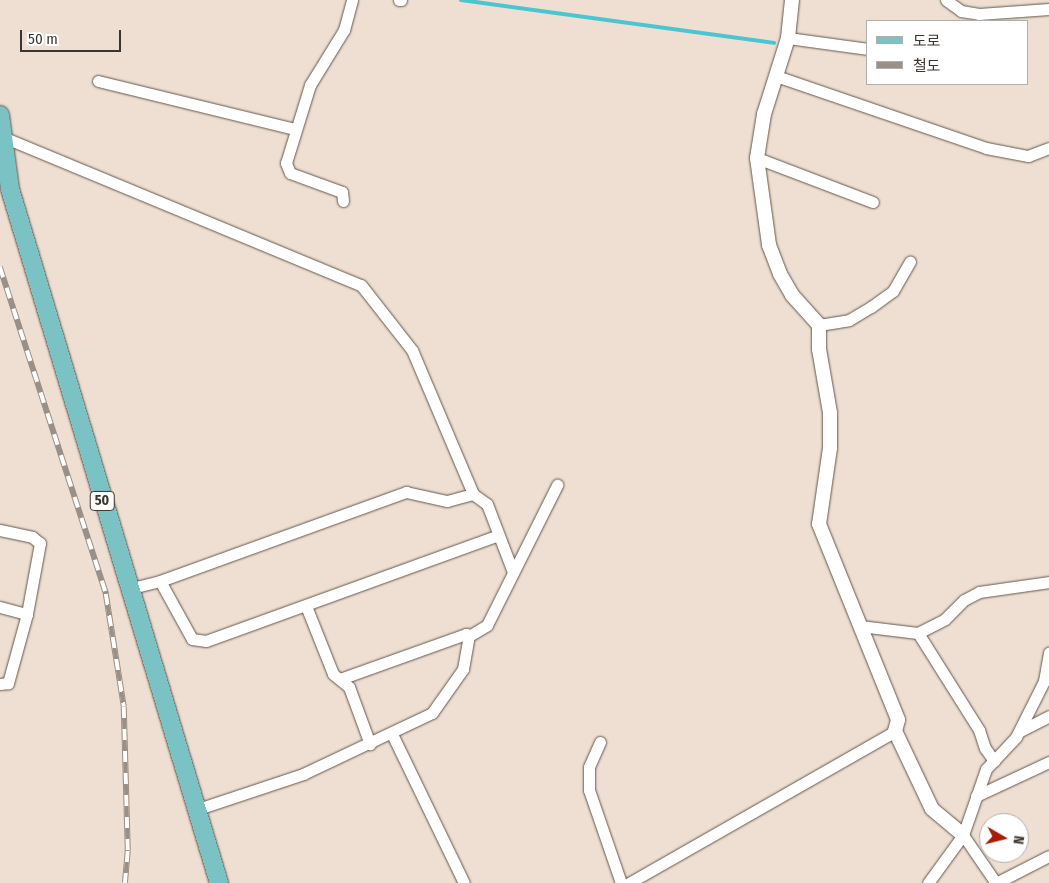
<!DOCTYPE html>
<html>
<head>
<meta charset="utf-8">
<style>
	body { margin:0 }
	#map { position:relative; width:1049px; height:883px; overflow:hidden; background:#eedfd2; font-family:"Fira Sans Condensed","Noto Sans KR",sans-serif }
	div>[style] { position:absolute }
	.stream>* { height:4px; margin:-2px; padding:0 2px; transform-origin:2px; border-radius:2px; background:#4bc6d1 }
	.roads { filter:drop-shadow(0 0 1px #63574b) drop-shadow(0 0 1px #63574b) }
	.minor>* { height:11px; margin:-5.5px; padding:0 5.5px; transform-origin:5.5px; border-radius:5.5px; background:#fff }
	.tertiary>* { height:14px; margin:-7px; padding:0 7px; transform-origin:7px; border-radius:7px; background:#fff }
	.primary>* { height:18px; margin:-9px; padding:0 9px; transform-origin:9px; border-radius:9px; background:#7ac2c4 }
	.rail>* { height:5.5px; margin-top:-2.75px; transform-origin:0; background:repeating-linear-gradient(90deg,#fff 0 11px,#9b9087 0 22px); box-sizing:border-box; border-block:1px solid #9b9087 }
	span { translate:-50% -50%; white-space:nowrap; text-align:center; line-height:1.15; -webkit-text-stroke:5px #fff; paint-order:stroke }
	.shield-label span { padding:1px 4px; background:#fff; border:1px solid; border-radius:4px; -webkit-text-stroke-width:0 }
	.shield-label { font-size:14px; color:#3b3530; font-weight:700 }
	.legend { position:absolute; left:866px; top:20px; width:162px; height:65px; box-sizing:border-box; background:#fff; border:1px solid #b1aeac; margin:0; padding:6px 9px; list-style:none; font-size:15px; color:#3b3530 }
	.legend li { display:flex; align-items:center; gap:10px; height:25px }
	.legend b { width:25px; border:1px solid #b1aeac }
	.north { position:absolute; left:979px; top:813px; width:50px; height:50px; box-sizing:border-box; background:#fff; border:1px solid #b1aeac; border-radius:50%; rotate:98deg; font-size:14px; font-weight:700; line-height:20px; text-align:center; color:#3b3530 }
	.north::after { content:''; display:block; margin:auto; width:18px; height:22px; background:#ab1c04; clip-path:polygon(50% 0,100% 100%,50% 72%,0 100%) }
	.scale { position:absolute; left:20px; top:30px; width:101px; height:22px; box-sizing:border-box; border:2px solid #3b3530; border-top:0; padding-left:6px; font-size:15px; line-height:18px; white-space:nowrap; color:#3b3530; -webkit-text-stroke:4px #fff; paint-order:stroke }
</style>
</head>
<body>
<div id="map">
	<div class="stream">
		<div style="left:461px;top:0;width:316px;rotate:7.8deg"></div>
	</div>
	<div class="roads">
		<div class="minor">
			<div style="left:399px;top:0;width:2px"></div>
			<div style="left:946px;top:0;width:19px;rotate:36deg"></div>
			<div style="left:961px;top:11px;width:18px;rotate:9deg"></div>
			<div style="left:979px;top:14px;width:70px;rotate:-4.1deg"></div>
			<div style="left:788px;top:38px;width:81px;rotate:7.8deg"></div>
			<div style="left:776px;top:76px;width:222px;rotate:18.9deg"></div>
			<div style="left:986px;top:148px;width:43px;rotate:10.8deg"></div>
			<div style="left:1028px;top:156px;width:22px;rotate:-21deg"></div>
			<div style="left:98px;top:81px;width:203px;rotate:13.7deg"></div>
			<div style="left:3px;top:137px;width:387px;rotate:22.5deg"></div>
			<div style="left:361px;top:285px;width:83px;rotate:51.9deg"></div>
			<div style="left:412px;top:350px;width:156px;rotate:67deg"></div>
			<div style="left:473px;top:494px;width:17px;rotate:36deg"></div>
			<div style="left:487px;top:504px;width:73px;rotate:69.1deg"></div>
			<div style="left:757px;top:158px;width:124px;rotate:20.8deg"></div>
			<div style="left:343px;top:201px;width:9px;rotate:-96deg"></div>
			<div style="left:342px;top:192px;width:55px;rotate:-159.9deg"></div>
			<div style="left:290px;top:173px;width:11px;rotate:-112deg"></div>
			<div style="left:286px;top:163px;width:82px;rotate:-72.9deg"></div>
			<div style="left:310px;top:85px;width:65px;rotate:-58.3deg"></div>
			<div style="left:344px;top:30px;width:31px;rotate:-75deg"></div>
			<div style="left:819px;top:325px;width:30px;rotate:-9deg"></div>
			<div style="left:849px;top:320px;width:26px;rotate:-31deg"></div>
			<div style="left:871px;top:307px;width:27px;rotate:-36deg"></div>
			<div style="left:893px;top:291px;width:34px;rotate:-60deg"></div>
			<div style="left:0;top:530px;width:33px;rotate:12deg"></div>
			<div style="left:32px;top:537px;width:10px;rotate:37deg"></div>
			<div style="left:40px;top:543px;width:72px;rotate:100.4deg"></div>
			<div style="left:27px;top:614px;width:72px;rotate:105.4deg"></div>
			<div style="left:8px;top:683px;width:8px;rotate:173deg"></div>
			<div style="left:160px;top:581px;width:262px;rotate:-19.9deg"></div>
			<div style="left:406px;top:492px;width:42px;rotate:12.4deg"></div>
			<div style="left:447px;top:501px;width:27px;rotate:-15deg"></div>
			<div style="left:128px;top:589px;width:33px;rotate:-14deg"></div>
			<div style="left:160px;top:581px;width:66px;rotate:61.1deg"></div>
			<div style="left:192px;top:639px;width:14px;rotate:8deg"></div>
			<div style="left:206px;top:641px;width:308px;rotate:-19.9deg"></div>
			<div style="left:306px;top:606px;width:73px;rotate:68.3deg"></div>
			<div style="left:333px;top:674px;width:21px;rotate:39deg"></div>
			<div style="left:349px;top:687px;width:61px;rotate:69.8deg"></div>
			<div style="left:0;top:607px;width:28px;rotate:15deg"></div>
			<div style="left:860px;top:626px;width:58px;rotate:6.9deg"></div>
			<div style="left:918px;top:633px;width:30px;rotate:-27deg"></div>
			<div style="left:945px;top:619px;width:27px;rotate:-45deg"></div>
			<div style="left:964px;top:600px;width:17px;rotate:-28deg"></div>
			<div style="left:979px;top:592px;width:71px;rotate:-8.1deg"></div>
			<div style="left:918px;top:633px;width:115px;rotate:57.8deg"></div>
			<div style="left:979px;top:730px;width:19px;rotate:72deg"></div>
			<div style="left:985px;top:748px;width:16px;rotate:55deg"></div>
			<div style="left:340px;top:679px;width:134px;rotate:-19.7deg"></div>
			<div style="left:466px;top:634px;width:4px;rotate:34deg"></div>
			<div style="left:1020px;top:731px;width:33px;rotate:-27deg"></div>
			<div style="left:392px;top:734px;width:165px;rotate:64.2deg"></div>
			<div style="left:600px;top:742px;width:27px;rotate:114deg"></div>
			<div style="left:589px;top:767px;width:23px;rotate:90deg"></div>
			<div style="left:589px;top:790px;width:98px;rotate:71deg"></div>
			<div style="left:976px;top:796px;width:81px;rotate:-25deg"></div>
			<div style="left:198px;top:809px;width:111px;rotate:-18.4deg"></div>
			<div style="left:303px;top:774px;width:143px;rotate:-25.3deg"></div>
			<div style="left:432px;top:713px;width:54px;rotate:-54.8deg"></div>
			<div style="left:463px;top:669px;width:34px;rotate:-80deg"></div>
			<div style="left:469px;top:636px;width:21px;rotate:-31deg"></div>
			<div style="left:487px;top:625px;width:157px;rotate:-63.4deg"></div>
			<div style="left:963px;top:835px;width:58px;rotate:55.5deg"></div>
			<div style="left:629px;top:883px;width:306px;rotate:-29.7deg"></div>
			<div style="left:928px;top:883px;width:59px;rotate:-53.9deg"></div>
			<div style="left:963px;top:835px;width:70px;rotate:-70.8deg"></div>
			<div style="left:986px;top:769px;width:44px;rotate:-46.8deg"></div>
			<div style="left:1016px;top:737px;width:63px;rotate:-63.4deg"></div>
			<div style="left:1044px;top:681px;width:29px;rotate:-80deg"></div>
			<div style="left:996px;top:883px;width:59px;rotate:-27deg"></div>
		</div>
		<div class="tertiary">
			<div style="left:792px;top:0;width:38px;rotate:96deg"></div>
			<div style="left:788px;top:38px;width:80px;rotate:107.5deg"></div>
			<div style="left:764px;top:114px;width:45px;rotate:99deg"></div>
			<div style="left:757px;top:158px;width:88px;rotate:82.1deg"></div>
			<div style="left:769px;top:245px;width:31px;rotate:69deg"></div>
			<div style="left:780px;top:274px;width:24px;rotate:60deg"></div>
			<div style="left:792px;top:295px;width:40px;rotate:48deg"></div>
			<div style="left:819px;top:325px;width:24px;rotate:90deg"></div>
			<div style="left:819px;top:349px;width:65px;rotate:80.2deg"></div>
			<div style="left:830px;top:413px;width:35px;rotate:90deg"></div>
			<div style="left:830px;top:448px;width:77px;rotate:98.2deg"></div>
			<div style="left:819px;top:524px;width:211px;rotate:68deg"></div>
			<div style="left:898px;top:720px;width:11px;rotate:105deg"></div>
			<div style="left:895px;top:731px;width:86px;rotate:64.6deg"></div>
			<div style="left:932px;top:809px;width:40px;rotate:40deg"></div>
		</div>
		<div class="primary">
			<div style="left:0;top:115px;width:75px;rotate:82.3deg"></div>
			<div style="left:10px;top:189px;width:725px;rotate:73.24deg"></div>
		</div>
	</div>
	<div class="rail">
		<div style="left:0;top:267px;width:344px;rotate:72deg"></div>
		<div style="left:106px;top:594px;width:114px;rotate:80.9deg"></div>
		<div style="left:124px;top:707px;width:144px;rotate:88.4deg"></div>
		<div style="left:128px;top:851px;width:32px;rotate:95deg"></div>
	</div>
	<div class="shield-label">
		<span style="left:102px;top:501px">50</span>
	</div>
	<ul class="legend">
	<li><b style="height:6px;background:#7ac2c4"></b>도로</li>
	<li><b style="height:6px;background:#9b9087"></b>철도</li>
	</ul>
	<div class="north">N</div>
	<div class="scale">50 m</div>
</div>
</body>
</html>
